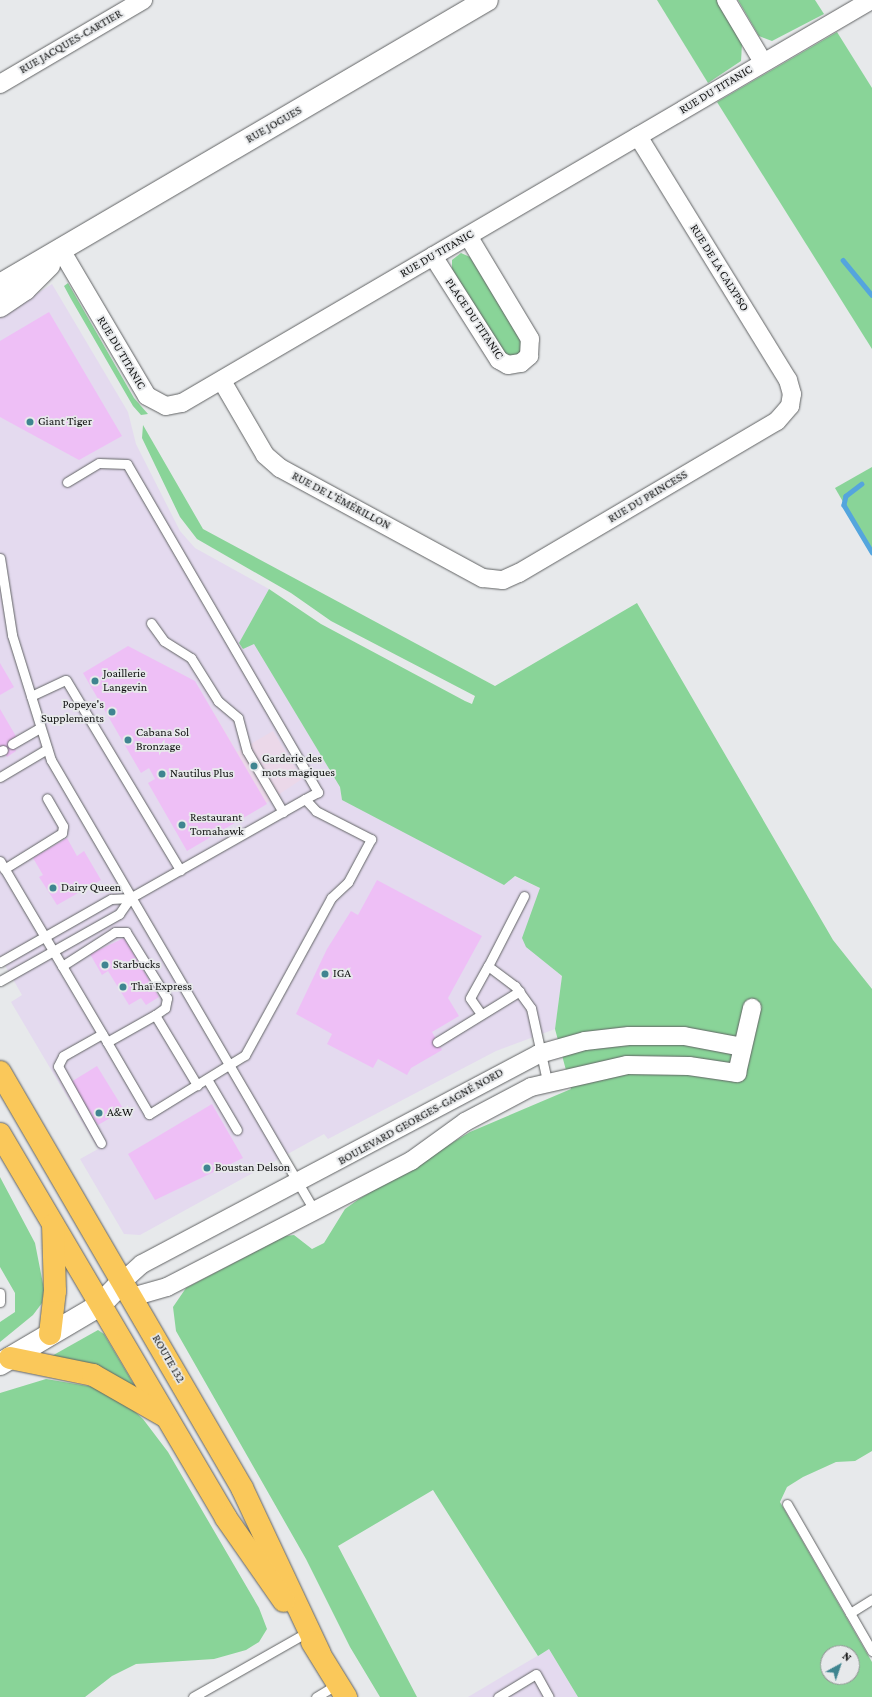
<!DOCTYPE html>
<html>
<head>
<meta charset="utf-8">
<style>
	body { margin:0 }
	#map { position:relative; width:872px; height:1697px; overflow:hidden; background:#e7e9eb; font-family:"Crimson Pro",serif }
	div>[style] { position:absolute }
	.commercial>* { inset:0; background:#e4daef }
	.education>* { inset:0; background:#ebd8e9 }
	.green>* { inset:0; background:#89d498 }
	.stream>* { height:4.5px; margin:-2.25px; padding:0 2.25px; transform-origin:2.25px; border-radius:2.25px; background:#54a5dd }
	.building>* { inset:0; background:#eebff6 }
	.roads { filter:drop-shadow(0 0 1px #616364) drop-shadow(0 0 1px #616364) }
	.service>* { height:9px; margin:-4.5px; padding:0 4.5px; transform-origin:4.5px; border-radius:4.5px; background:#fff }
	.minor>* { height:18px; margin:-9px; padding:0 9px; transform-origin:9px; border-radius:9px; background:#fff }
	.tertiary>* { height:22px; margin:-11px; padding:0 11px; transform-origin:11px; border-radius:11px; background:#fff }
	.trunk>* { height:22px; margin:-11px; padding:0 11px; transform-origin:11px; border-radius:11px; background:#fac85a }
	.dots>* { width:11px; height:11px; translate:-50% -50%; box-sizing:border-box; border:2px solid #e7e9eb; border-radius:50% }
	span { translate:-50% -50%; white-space:nowrap; text-align:center; line-height:1.15; -webkit-text-stroke:3.5px #e7e9eb; paint-order:stroke }
	.street-label { font-size:12px; color:#101111 }
	.poi-label { font-size:12px; color:#101111 }
	.left { translate:0 -50%; text-align:left }
	.right { translate:-100% -50%; text-align:right }
	.north { position:absolute; left:820px; top:1645px; width:40px; height:40px; box-sizing:border-box; background:#e7e9eb; border:1px solid #919394; border-radius:50%; rotate:40deg; font-size:11px; font-weight:700; line-height:16px; text-align:center; color:#101111 }
	.north::after { content:''; display:block; margin:auto; width:14px; height:18px; background:#3f8590; clip-path:polygon(50% 0,100% 100%,50% 72%,0 100%) }
</style>
</head>
<body>
<div id="map">
	<div class="commercial">
		<div style="clip-path:polygon(52px 284px,128px 412px,136px 444px,180px 531px,195px 548px,269px 589px,239px 644px,243px 649px,254px 643px,340px 787px,342px 800px,540px 888px,535px 954px,562px 976px,555px 1029px,496px 1051px,328px 1139px,324px 1134px,140px 1235px,124px 1234px,80px 1159px,98px 1149px,11px 1002px,22px 995px,0 957px,0 317px)"></div>
		<div style="clip-path:polygon(549px 1649px,578px 1697px,468px 1697px)"></div>
	</div>
	<div class="education">
		<div style="clip-path:polygon(214px 713px,237px 752px,273px 731px,302px 779px,245px 817px,191px 726px)"></div>
	</div>
	<div class="green">
		<div style="clip-path:polygon(657px 0,717px 0,742px 44px,741px 61px,708px 83px)"></div>
		<div style="clip-path:polygon(738px 0,815px 0,824px 14px,772px 41px,759px 36px)"></div>
		<div style="clip-path:polygon(837px 32px,872px 88px,872px 349px,717px 102px)"></div>
		<div style="clip-path:polygon(461px 253px,470px 257px,523px 343px,519px 355px,505px 355px,452px 269px,452px 260px)"></div>
		<div style="clip-path:polygon(68px 283px,134px 398px,148px 414px,141px 415px,133px 406px,71px 299px,64px 286px)"></div>
		<div style="clip-path:polygon(evenodd,143px 425px,203px 529px,495px 686px,637px 603px,833px 940px,872px 989px,872px 1451px,855px 1461px,836px 1462px,803px 1477px,787px 1487px,780px 1502px,872px 1662px,872px 1697px,578px 1697px,549px 1649px,538px 1656px,433px 1490px,338px 1546px,417px 1697px,380px 1697px,350px 1647px,306px 1559px,176px 1331px,173px 1307px,186px 1288px,285px 1236px,294px 1235px,312px 1249px,324px 1243px,345px 1209px,359px 1199px,470px 1132px,571px 1089px,555px 1029px,562px 976px,526px 947px,522px 938px,540px 888px,515px 876px,504px 885px,342px 800px,340px 787px,254px 644px,243px 649px,239px 643px,269px 589px,321px 624px,465px 701px,472px 704px,475px 696px,331px 621px,291px 593px,197px 539px,180px 517px,142px 438px,143px 425px,828px 1653px,852px 1653px,852px 1677px,828px 1677px,828px 1653px)"></div>
		<div style="clip-path:polygon(872px 467px,872px 552px,835px 488px)"></div>
		<div style="clip-path:polygon(0 1177px,35px 1243px,44px 1289px,42px 1303px,33px 1315px,0 1342px,0 1322px,15px 1312px,15px 1293px,0 1267px)"></div>
		<div style="clip-path:polygon(98px 1330px,104px 1334px,136px 1388px,50px 1357px)"></div>
		<div style="clip-path:polygon(46px 1379px,100px 1388px,120px 1398px,143px 1419px,168px 1452px,259px 1608px,267px 1629px,259px 1642px,246px 1650px,214px 1659px,136px 1664px,112px 1676px,85px 1697px,0 1697px,0 1393px)"></div>
	</div>
	<div class="stream">
		<div style="left:843px;top:260px;width:45px;rotate:50.4deg"></div>
		<div style="left:862px;top:484px;width:20px;rotate:143deg"></div>
		<div style="left:846px;top:496px;width:9px;rotate:103deg"></div>
		<div style="left:844px;top:505px;width:55px;rotate:59.2deg"></div>
	</div>
	<div class="building">
		<div style="clip-path:polygon(49px 312px,122px 436px,79px 460px,0 417px,0 341px)"></div>
		<div style="clip-path:polygon(128px 646px,195px 681px,267px 804px,187px 851px,148px 783px,155px 779px,149px 768px,141px 773px,83px 673px)"></div>
		<div style="clip-path:polygon(0 663px,14px 687px,0 695px)"></div>
		<div style="clip-path:polygon(0 709px,17px 738px,10px 741px,16px 751px,7px 757px,0 747px)"></div>
		<div style="clip-path:polygon(67px 838px,77px 856px,84px 851px,101px 880px,57px 905px,39px 877px,43px 875px,33px 858px)"></div>
		<div style="clip-path:polygon(377px 880px,482px 936px,448px 998px,459px 1016px,432px 1032px,442px 1050px,411px 1068px,407px 1075px,378px 1059px,373px 1068px,327px 1044px,332px 1034px,296px 1014px,327px 949px,351px 911px,358px 915px)"></div>
		<div style="clip-path:polygon(124px 938px,159px 997px,146px 1005px,141px 998px,129px 1005px,108px 971px,102px 975px,90px 954px)"></div>
		<div style="clip-path:polygon(97px 1066px,124px 1110px,98px 1125px,71px 1082px)"></div>
		<div style="clip-path:polygon(212px 1104px,243px 1158px,155px 1200px,128px 1154px)"></div>
	</div>
	<div class="roads">
		<div class="service">
			<div style="left:67px;top:482px;width:37px;rotate:-31deg"></div>
			<div style="left:99px;top:463px;width:28px;rotate:2deg"></div>
			<div style="left:127px;top:464px;width:380px;rotate:59.8deg"></div>
			<div style="left:318px;top:792px;width:15px;rotate:152deg"></div>
			<div style="left:0;top:558px;width:78px;rotate:81.1deg"></div>
			<div style="left:12px;top:635px;width:131px;rotate:72.7deg"></div>
			<div style="left:51px;top:760px;width:521px;rotate:59.7deg"></div>
			<div style="left:151px;top:623px;width:22px;rotate:54deg"></div>
			<div style="left:164px;top:641px;width:32px;rotate:32deg"></div>
			<div style="left:191px;top:658px;width:51px;rotate:57.9deg"></div>
			<div style="left:218px;top:701px;width:26px;rotate:40deg"></div>
			<div style="left:238px;top:718px;width:34px;rotate:75deg"></div>
			<div style="left:247px;top:751px;width:71px;rotate:59.5deg"></div>
			<div style="left:31px;top:696px;width:38px;rotate:-25deg"></div>
			<div style="left:66px;top:680px;width:222px;rotate:59deg"></div>
			<div style="left:12px;top:744px;width:32px;rotate:-30deg"></div>
			<div style="left:0;top:751px;width:3px;rotate:-18deg"></div>
			<div style="left:0;top:777px;width:55px;rotate:-30.8deg"></div>
			<div style="left:0;top:861px;width:210px;rotate:59.4deg"></div>
			<div style="left:107px;top:1042px;width:55px;rotate:-29.4deg"></div>
			<div style="left:155px;top:1015px;width:82px;rotate:59deg"></div>
			<div style="left:4px;top:869px;width:68px;rotate:-31.8deg"></div>
			<div style="left:62px;top:833px;width:7px;rotate:-82deg"></div>
			<div style="left:63px;top:826px;width:32px;rotate:-120deg"></div>
			<div style="left:524px;top:896px;width:79px;rotate:117.2deg"></div>
			<div style="left:488px;top:966px;width:34px;rotate:37deg"></div>
			<div style="left:515px;top:986px;width:27px;rotate:54deg"></div>
			<div style="left:531px;top:1008px;width:75px;rotate:77.6deg"></div>
			<div style="left:0;top:962px;width:128px;rotate:-29.6deg"></div>
			<div style="left:111px;top:899px;width:19px;rotate:-3deg"></div>
			<div style="left:62px;top:966px;width:63px;rotate:-32.7deg"></div>
			<div style="left:115px;top:932px;width:11px"></div>
			<div style="left:126px;top:932px;width:78px;rotate:58.2deg"></div>
			<div style="left:167px;top:998px;width:10px;rotate:101deg"></div>
			<div style="left:165px;top:1008px;width:12px;rotate:145deg"></div>
			<div style="left:0;top:981px;width:137px;rotate:-29.4deg"></div>
			<div style="left:119px;top:914px;width:19px;rotate:-55deg"></div>
			<div style="left:130px;top:898px;width:201px;rotate:-29.5deg"></div>
			<div style="left:305px;top:799px;width:16px;rotate:47deg"></div>
			<div style="left:316px;top:811px;width:62px;rotate:27deg"></div>
			<div style="left:371px;top:839px;width:49px;rotate:118.1deg"></div>
			<div style="left:348px;top:882px;width:23px;rotate:137deg"></div>
			<div style="left:331px;top:898px;width:179px;rotate:118.7deg"></div>
			<div style="left:245px;top:1055px;width:113px;rotate:148.4deg"></div>
			<div style="left:149px;top:1114px;width:83px;rotate:-120.3deg"></div>
			<div style="left:481px;top:1014px;width:19px;rotate:-125deg"></div>
			<div style="left:470px;top:998px;width:37px;rotate:-61deg"></div>
			<div style="left:437px;top:1042px;width:97px;rotate:-31.6deg"></div>
			<div style="left:207px;top:1079px;width:59px;rotate:59.5deg"></div>
			<div style="left:101px;top:1143px;width:88px;rotate:-119.2deg"></div>
			<div style="left:58px;top:1066px;width:11px;rotate:-63deg"></div>
			<div style="left:63px;top:1056px;width:45px;rotate:-29.4deg"></div>
			<div style="left:0;top:1293px;width:9px;rotate:90deg"></div>
			<div style="left:787px;top:1504px;width:170px;rotate:60deg"></div>
			<div style="left:850px;top:1613px;width:26px;rotate:-32deg"></div>
			<div style="left:193px;top:1697px;width:133px;rotate:-29.6deg"></div>
			<div style="left:316px;top:1697px;width:26px;rotate:-31deg"></div>
			<div style="left:498px;top:1697px;width:44px;rotate:-31.2deg"></div>
			<div style="left:536px;top:1674px;width:26px;rotate:61deg"></div>
		</div>
		<div class="minor">
			<div style="left:726px;top:0;width:72px;rotate:59.2deg"></div>
			<div style="left:0;top:84px;width:166px;rotate:-30.4deg"></div>
			<div style="left:61px;top:250px;width:169px;rotate:59.5deg"></div>
			<div style="left:147px;top:396px;width:21px;rotate:28deg"></div>
			<div style="left:166px;top:406px;width:16px;rotate:-11deg"></div>
			<div style="left:182px;top:403px;width:798px;rotate:-30.32deg"></div>
			<div style="left:433px;top:256px;width:123px;rotate:57.6deg"></div>
			<div style="left:499px;top:360px;width:10px;rotate:29deg"></div>
			<div style="left:508px;top:365px;width:13px;rotate:-9deg"></div>
			<div style="left:521px;top:363px;width:11px;rotate:-41deg"></div>
			<div style="left:529px;top:356px;width:17px;rotate:-87deg"></div>
			<div style="left:530px;top:339px;width:120px;rotate:-121deg"></div>
			<div style="left:222px;top:381px;width:86px;rotate:59.8deg"></div>
			<div style="left:265px;top:455px;width:20px;rotate:41deg"></div>
			<div style="left:280px;top:468px;width:231px;rotate:28.5deg"></div>
			<div style="left:483px;top:578px;width:20px;rotate:6deg"></div>
			<div style="left:503px;top:580px;width:17px;rotate:-24deg"></div>
			<div style="left:519px;top:573px;width:299px;rotate:-30.5deg"></div>
			<div style="left:777px;top:421px;width:20px;rotate:-49deg"></div>
			<div style="left:790px;top:406px;width:12px;rotate:-81deg"></div>
			<div style="left:792px;top:394px;width:15px;rotate:-106deg"></div>
			<div style="left:788px;top:380px;width:286px;rotate:-121.6deg"></div>
			<div style="left:123px;top:1281px;width:25px;rotate:-42deg"></div>
			<div style="left:142px;top:1264px;width:449px;rotate:-27.9deg"></div>
			<div style="left:539px;top:1054px;width:48px;rotate:-15.8deg"></div>
			<div style="left:585px;top:1041px;width:44px;rotate:-6.5deg"></div>
			<div style="left:629px;top:1036px;width:55px"></div>
			<div style="left:684px;top:1036px;width:59px;rotate:10.7deg"></div>
			<div style="left:132px;top:1297px;width:36px;rotate:-16deg"></div>
			<div style="left:167px;top:1287px;width:275px;rotate:-27.3deg"></div>
			<div style="left:411px;top:1161px;width:67px;rotate:-35.8deg"></div>
			<div style="left:465px;top:1122px;width:75px;rotate:-27.9deg"></div>
			<div style="left:531px;top:1087px;width:98px;rotate:-12.9deg"></div>
			<div style="left:627px;top:1065px;width:62px;rotate:0.9deg"></div>
			<div style="left:689px;top:1066px;width:49px;rotate:8.3deg"></div>
			<div style="left:737px;top:1073px;width:67px;rotate:-77deg"></div>
		</div>
		<div class="tertiary">
			<div style="left:0;top:285px;width:564px;rotate:-30.34deg"></div>
			<div style="left:0;top:306px;width:30px;rotate:-34deg"></div>
			<div style="left:25px;top:289px;width:34px;rotate:-45deg"></div>
			<div style="left:0;top:1364px;width:116px;rotate:-30.5deg"></div>
			<div style="left:100px;top:1305px;width:33px;rotate:-46deg"></div>
		</div>
		<div class="trunk">
			<div style="left:0;top:1072px;width:481px;rotate:59.8deg"></div>
			<div style="left:242px;top:1488px;width:183px;rotate:64.8deg"></div>
			<div style="left:0;top:1134px;width:446px;rotate:59.5deg"></div>
			<div style="left:226px;top:1518px;width:101px;rotate:55.1deg"></div>
			<div style="left:50px;top:1334px;width:43px;rotate:-83.4deg"></div>
			<div style="left:55px;top:1291px;width:66px;rotate:-91.7deg"></div>
			<div style="left:10px;top:1358px;width:85px;rotate:11.6deg"></div>
			<div style="left:93px;top:1375px;width:83px;rotate:29.7deg"></div>
			<div style="left:312px;top:1642px;width:65px;rotate:58.3deg"></div>
		</div>
	</div>
	<div class="dots">
		<div style="left:30px;top:422px;background:#3f8590"></div>
		<div style="left:95px;top:681px;background:#3f8590"></div>
		<div style="left:112px;top:712px;background:#3f8590"></div>
		<div style="left:128px;top:740px;background:#3f8590"></div>
		<div style="left:254px;top:766px;background:#3f8590"></div>
		<div style="left:162px;top:774px;background:#3f8590"></div>
		<div style="left:182px;top:825px;background:#3f8590"></div>
		<div style="left:53px;top:888px;background:#3f8590"></div>
		<div style="left:105px;top:965px;background:#3f8590"></div>
		<div style="left:325px;top:974px;background:#3f8590"></div>
		<div style="left:123px;top:987px;background:#3f8590"></div>
		<div style="left:99px;top:1113px;background:#3f8590"></div>
		<div style="left:207px;top:1168px;background:#3f8590"></div>
	</div>
	<div class="street-label">
		<span style="left:71px;top:42px;rotate:-30deg">RUE JACQUES-CARTIER</span>
		<span style="left:716px;top:90px;rotate:-31deg">RUE DU TITANIC</span>
		<span style="left:274px;top:125px;rotate:-30deg">RUE JOGUES</span>
		<span style="left:437px;top:254px;rotate:-30deg">RUE DU TITANIC</span>
		<span style="left:719px;top:268px;rotate:58deg">RUE DE LA CALYPSO</span>
		<span style="left:474px;top:319px;rotate:56deg">PLACE DU TITANIC</span>
		<span style="left:121px;top:353px;rotate:59deg">RUE DU TITANIC</span>
		<span style="left:648px;top:497px;rotate:-31deg">RUE DU PRINCESS</span>
		<span style="left:341px;top:501px;rotate:28deg">RUE DE L'ÉMÉRILLON</span>
		<span style="left:421px;top:1117px;rotate:-29deg">BOULEVARD GEORGES-GAGNÉ NORD</span>
		<span style="left:168px;top:1359px;rotate:60deg">ROUTE 132</span>
	</div>
	<div class="poi-label">
		<span class="left" style="left:38px;top:422px">Giant Tiger</span>
		<span class="left" style="left:103px;top:681px">Joaillerie<br>Langevin</span>
		<span class="right" style="left:104px;top:712px">Popeye's<br>Supplements</span>
		<span class="left" style="left:136px;top:740px">Cabana Sol<br>Bronzage</span>
		<span class="left" style="left:262px;top:766px">Garderie des<br>mots magiques</span>
		<span class="left" style="left:170px;top:774px">Nautilus Plus</span>
		<span class="left" style="left:190px;top:825px">Restaurant<br>Tomahawk</span>
		<span class="left" style="left:61px;top:888px">Dairy Queen</span>
		<span class="left" style="left:113px;top:965px">Starbucks</span>
		<span class="left" style="left:333px;top:974px">IGA</span>
		<span class="left" style="left:131px;top:987px">Thaï Express</span>
		<span class="left" style="left:107px;top:1113px">A&amp;W</span>
		<span class="left" style="left:215px;top:1168px">Boustan Delson</span>
	</div>
	<div class="north">N</div>
</div>
</body>
</html>
